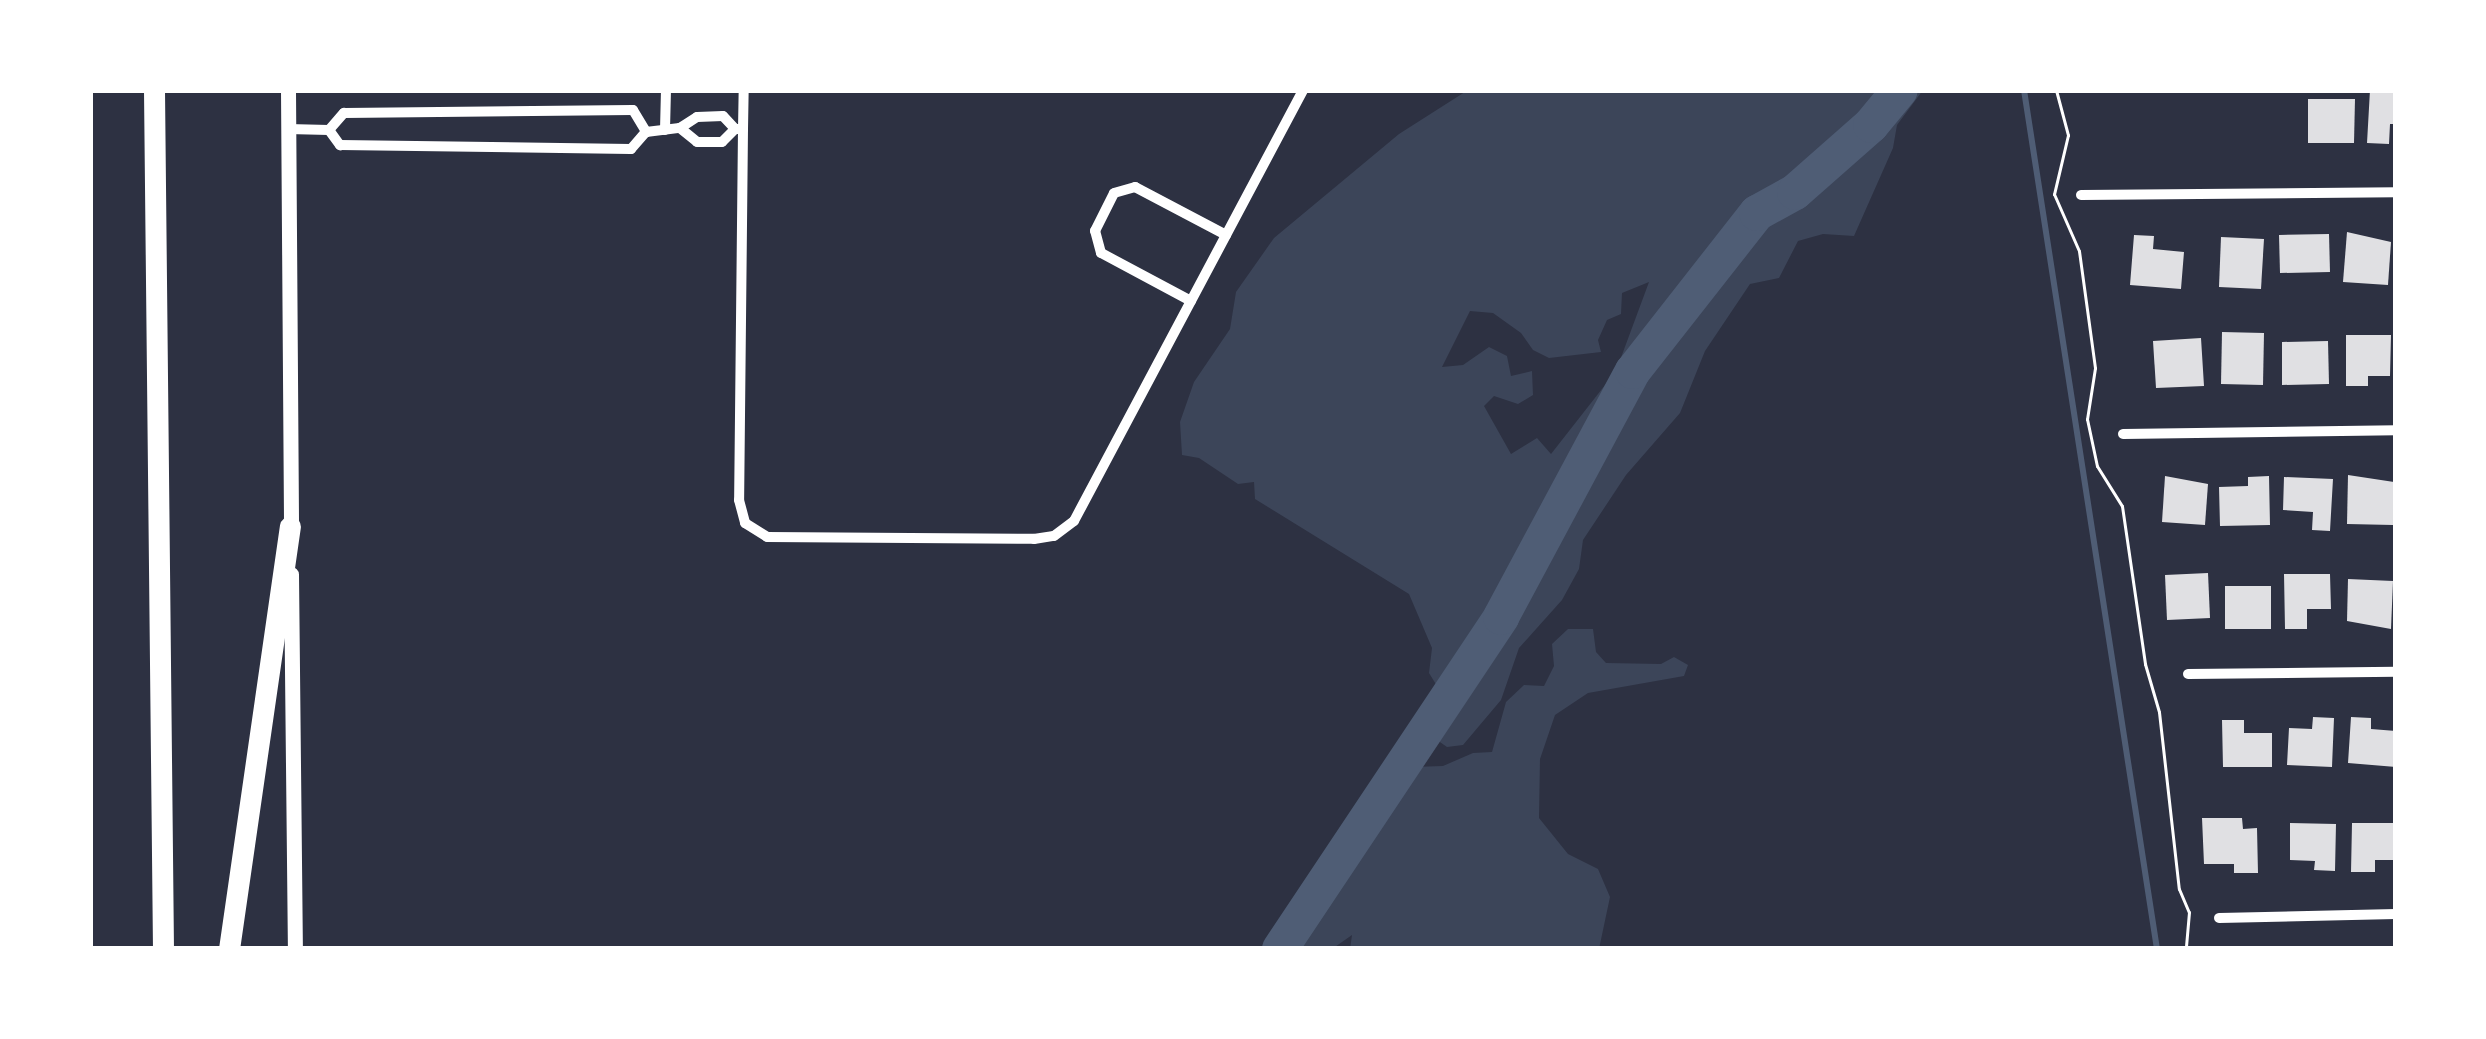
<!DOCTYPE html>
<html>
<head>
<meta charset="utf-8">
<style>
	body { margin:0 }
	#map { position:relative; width:2486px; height:1039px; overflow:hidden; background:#2d3142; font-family:Ubuntu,sans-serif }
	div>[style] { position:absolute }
	.green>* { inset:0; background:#3c4559 }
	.stream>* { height:6px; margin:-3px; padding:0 3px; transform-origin:3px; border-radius:3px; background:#4f5d75 }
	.river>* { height:36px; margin:-18px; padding:0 18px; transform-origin:18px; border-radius:18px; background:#4f5d75 }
	.building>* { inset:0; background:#e0e0e3 }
	.path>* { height:3px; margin:-1.5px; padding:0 1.5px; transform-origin:1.5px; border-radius:1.5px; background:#fff }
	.minor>* { height:10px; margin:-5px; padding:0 5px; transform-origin:5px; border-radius:5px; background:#fff }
	.secondary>* { height:15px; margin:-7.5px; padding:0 7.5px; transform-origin:7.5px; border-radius:7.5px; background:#fff }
	.motorway>* { height:21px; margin:-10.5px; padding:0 10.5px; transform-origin:10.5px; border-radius:10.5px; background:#fff }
	span { translate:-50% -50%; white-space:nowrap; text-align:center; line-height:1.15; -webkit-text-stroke:9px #fff; paint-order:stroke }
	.frame { position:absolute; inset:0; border:93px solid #fff; pointer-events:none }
</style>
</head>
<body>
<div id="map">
	<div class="green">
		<div style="clip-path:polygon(evenodd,1468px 90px,1923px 90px,1897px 125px,1893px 148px,1854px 236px,1823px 234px,1798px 241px,1779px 278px,1750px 284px,1705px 351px,1680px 413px,1626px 475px,1583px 540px,1579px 569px,1562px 600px,1519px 648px,1501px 700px,1463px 745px,1447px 747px,1437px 740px,1434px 727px,1448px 704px,1429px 673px,1432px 648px,1409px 594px,1255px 499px,1254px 482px,1238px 484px,1199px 458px,1182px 455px,1180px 422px,1194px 382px,1230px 329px,1236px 292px,1274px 238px,1399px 134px,1468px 90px,1649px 282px,1616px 371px,1551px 454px,1537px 438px,1511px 454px,1484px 406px,1494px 396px,1518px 404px,1533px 395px,1532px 371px,1511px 376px,1507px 356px,1489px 347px,1463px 365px,1442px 367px,1470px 311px,1493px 313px,1521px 333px,1533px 350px,1549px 358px,1601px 352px,1598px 340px,1607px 320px,1621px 314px,1622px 293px,1649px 282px)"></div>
		<div style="clip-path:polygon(1568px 629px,1593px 629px,1596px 652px,1606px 663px,1661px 664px,1674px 657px,1688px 665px,1684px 676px,1588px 693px,1555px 715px,1540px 759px,1539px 818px,1568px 854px,1598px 869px,1610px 897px,1599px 949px,1350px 949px,1352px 935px,1332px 949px,1277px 949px,1307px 879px,1352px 861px,1413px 767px,1443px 766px,1473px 753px,1492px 752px,1506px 702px,1524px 685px,1544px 686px,1554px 666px,1552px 644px)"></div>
	</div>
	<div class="stream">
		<div style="left:2024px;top:90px;width:869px;rotate:81.2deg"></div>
	</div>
	<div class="river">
		<div style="left:1280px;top:949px;width:399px;rotate:-56.3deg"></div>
		<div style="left:1501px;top:617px;width:279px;rotate:-61.8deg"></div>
		<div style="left:1633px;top:371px;width:201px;rotate:-51.9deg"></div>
		<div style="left:1757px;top:213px;width:43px;rotate:-28.9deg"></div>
		<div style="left:1795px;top:192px;width:101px;rotate:-41.4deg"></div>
		<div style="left:1871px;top:125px;width:45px;rotate:-50.4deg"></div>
	</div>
	<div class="building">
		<div style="clip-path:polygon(2370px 90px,2396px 91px,2396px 124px,2390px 124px,2389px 144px,2367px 143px)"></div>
		<div style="clip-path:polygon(2308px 99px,2355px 99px,2354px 143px,2308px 143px)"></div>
		<div style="clip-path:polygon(2347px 232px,2391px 242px,2388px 285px,2343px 282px)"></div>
		<div style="clip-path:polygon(2329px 234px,2330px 272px,2280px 273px,2279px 235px)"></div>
		<div style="clip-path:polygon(2134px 235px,2154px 236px,2153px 249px,2184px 252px,2181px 289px,2130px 285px)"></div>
		<div style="clip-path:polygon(2221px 237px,2264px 239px,2261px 289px,2219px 287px)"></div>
		<div style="clip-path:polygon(2222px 332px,2264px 333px,2263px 385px,2221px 384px)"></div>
		<div style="clip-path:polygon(2346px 335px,2391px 335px,2390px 376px,2368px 376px,2368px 386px,2346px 386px)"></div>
		<div style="clip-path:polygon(2201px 338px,2204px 386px,2156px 388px,2153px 341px)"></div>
		<div style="clip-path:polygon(2328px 341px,2329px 384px,2282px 385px,2282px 342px)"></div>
		<div style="clip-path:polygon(2348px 475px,2394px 482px,2393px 525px,2347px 524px)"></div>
		<div style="clip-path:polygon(2165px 476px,2208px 484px,2205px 525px,2162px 522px)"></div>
		<div style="clip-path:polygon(2269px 476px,2270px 525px,2220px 526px,2219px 487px,2248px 486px,2248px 477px)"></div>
		<div style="clip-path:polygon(2284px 477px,2333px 479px,2330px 531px,2312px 530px,2313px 512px,2283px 510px)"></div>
		<div style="clip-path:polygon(2208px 573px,2210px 618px,2167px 620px,2165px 575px)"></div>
		<div style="clip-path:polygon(2284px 574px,2330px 574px,2331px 609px,2307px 609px,2307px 629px,2285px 629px)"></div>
		<div style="clip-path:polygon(2348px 579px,2393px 581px,2391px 629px,2347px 621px)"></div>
		<div style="clip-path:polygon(2225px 586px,2271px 586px,2271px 629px,2225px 629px)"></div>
		<div style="clip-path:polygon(2313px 717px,2334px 718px,2332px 767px,2287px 765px,2289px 728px,2312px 729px)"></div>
		<div style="clip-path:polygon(2351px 717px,2371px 718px,2371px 729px,2396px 731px,2396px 767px,2348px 763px)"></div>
		<div style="clip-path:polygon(2222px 720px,2244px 720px,2244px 733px,2272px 733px,2272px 767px,2223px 767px)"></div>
		<div style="clip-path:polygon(2202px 818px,2242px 818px,2243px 829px,2257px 828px,2258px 873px,2234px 873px,2234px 864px,2204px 864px)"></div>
		<div style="clip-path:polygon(2290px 823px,2336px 824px,2335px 871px,2314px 870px,2315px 861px,2290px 860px)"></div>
		<div style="clip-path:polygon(2352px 823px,2396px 823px,2396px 860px,2375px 860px,2375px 872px,2351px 872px)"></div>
	</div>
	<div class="path">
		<div style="left:2056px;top:90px;width:47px;rotate:75.1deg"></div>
		<div style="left:2068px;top:135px;width:61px;rotate:103.3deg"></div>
		<div style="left:2054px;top:194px;width:62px;rotate:66.3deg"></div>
		<div style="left:2079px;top:251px;width:118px;rotate:82.2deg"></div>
		<div style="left:2095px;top:368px;width:52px;rotate:98.9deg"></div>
		<div style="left:2087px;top:419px;width:48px;rotate:78deg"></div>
		<div style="left:2097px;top:466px;width:47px;rotate:58deg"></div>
		<div style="left:2122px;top:506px;width:160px;rotate:81.7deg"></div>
		<div style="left:2145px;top:664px;width:50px;rotate:73.7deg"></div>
		<div style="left:2159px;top:712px;width:178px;rotate:83.6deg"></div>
		<div style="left:2179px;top:889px;width:25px;rotate:67deg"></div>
		<div style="left:2189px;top:912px;width:37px;rotate:95deg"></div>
	</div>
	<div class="minor">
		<div style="left:680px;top:128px;width:22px;rotate:39deg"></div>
		<div style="left:697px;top:142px;width:25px"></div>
		<div style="left:722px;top:142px;width:18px;rotate:-45deg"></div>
		<div style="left:288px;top:129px;width:41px;rotate:1.4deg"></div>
		<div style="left:743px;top:129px;width:39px;rotate:-89deg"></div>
		<div style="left:329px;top:130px;width:19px;rotate:54deg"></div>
		<div style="left:340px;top:145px;width:291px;rotate:0.8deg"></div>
		<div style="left:631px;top:149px;width:23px;rotate:-49deg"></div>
		<div style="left:646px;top:132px;width:34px;rotate:-7deg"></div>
		<div style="left:680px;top:128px;width:20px;rotate:-33deg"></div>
		<div style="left:697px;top:117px;width:26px;rotate:-2deg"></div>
		<div style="left:723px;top:116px;width:18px;rotate:47deg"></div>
		<div style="left:735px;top:129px;width:8px"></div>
		<div style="left:743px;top:129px;width:371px;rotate:90.6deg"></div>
		<div style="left:739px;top:500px;width:24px;rotate:75deg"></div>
		<div style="left:745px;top:523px;width:26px;rotate:32deg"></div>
		<div style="left:767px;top:537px;width:267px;rotate:0.4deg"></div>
		<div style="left:1034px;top:539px;width:20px;rotate:-9deg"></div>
		<div style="left:1054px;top:536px;width:25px;rotate:-37deg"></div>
		<div style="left:1074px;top:521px;width:488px;rotate:-62deg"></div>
		<div style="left:329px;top:130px;width:23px;rotate:-49deg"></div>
		<div style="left:344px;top:113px;width:289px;rotate:-0.6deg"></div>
		<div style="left:633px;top:110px;width:26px;rotate:59deg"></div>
		<div style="left:665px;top:130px;width:40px;rotate:-88.6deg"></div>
		<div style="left:2081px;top:195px;width:315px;rotate:-0.5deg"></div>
		<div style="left:1191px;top:301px;width:102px;rotate:-151.9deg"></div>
		<div style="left:1101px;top:253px;width:23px;rotate:-105deg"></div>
		<div style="left:1095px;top:231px;width:42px;rotate:-63.4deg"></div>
		<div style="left:1114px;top:193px;width:22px;rotate:-16deg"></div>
		<div style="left:1135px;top:187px;width:103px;rotate:27.8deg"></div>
		<div style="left:2123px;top:434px;width:273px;rotate:-0.8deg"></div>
		<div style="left:2188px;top:674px;width:208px;rotate:-0.6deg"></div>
		<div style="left:2219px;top:918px;width:177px;rotate:-1.3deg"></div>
	</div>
	<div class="secondary">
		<div style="left:288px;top:90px;width:442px;rotate:89.6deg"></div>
		<div style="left:291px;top:574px;width:375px;rotate:89.4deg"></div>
	</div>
	<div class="motorway">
		<div style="left:154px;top:90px;width:859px;rotate:89.4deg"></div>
		<div style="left:229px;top:949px;width:427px;rotate:-81.8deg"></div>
	</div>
	<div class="frame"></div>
</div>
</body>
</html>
